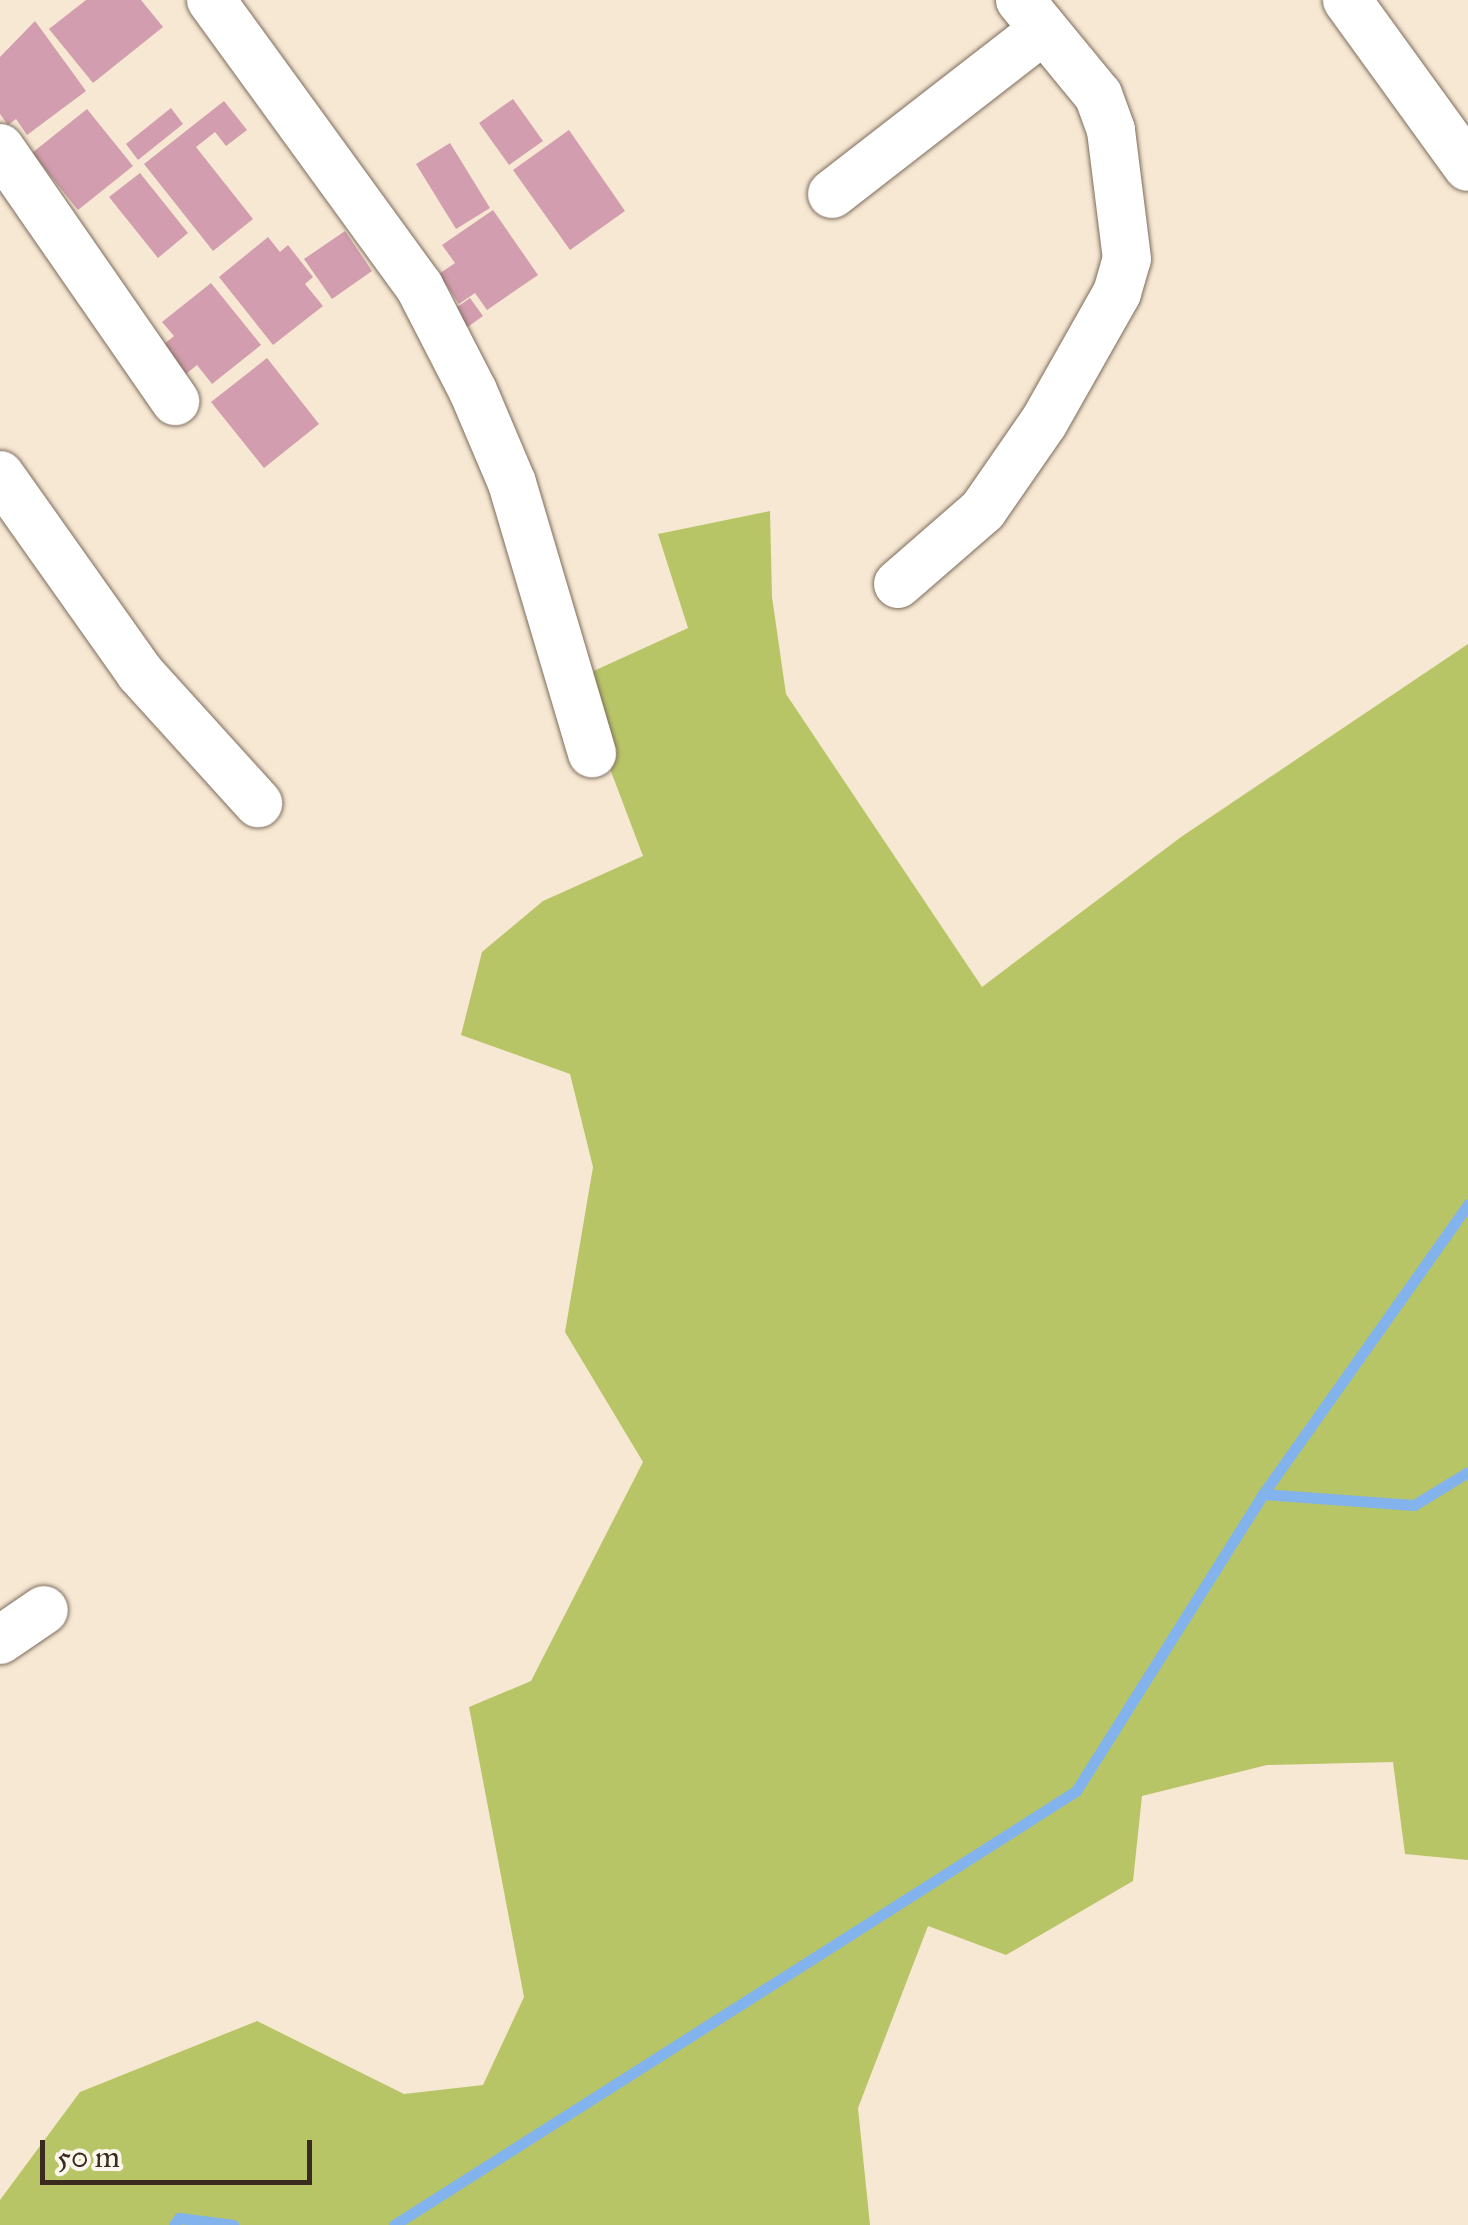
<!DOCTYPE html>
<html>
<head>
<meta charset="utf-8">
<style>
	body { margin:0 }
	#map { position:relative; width:1468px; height:2225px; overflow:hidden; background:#f7e8d3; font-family:"IM FELL Great Primer",serif }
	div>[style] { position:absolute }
	.green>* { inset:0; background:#b8c567 }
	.stream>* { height:11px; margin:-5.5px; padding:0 5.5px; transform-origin:5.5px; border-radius:5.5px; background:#82b3ed }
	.building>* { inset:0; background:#d29dae }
	.roads { filter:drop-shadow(0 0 2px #7d6c5d) drop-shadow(0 0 2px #7d6c5d) }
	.minor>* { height:48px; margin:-24px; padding:0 24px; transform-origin:24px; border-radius:24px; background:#fff }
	span { translate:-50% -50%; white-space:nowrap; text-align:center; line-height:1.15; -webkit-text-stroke:10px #fbf7ec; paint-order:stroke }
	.scale { position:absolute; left:40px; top:2140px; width:272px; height:45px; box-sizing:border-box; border:5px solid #3b2a1e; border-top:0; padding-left:12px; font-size:30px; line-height:35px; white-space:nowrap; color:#3b2a1e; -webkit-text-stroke:8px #fbf7ec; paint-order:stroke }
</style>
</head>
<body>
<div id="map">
	<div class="green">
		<div style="clip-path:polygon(770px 511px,772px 597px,786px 694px,982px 987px,1181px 837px,1468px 644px,1468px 1860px,1405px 1854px,1393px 1762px,1267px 1765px,1142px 1796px,1133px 1881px,1006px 1955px,928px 1926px,858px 2108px,870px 2225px,0 2225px,0 2200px,80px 2092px,257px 2021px,404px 2094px,483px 2085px,524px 1997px,469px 1707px,531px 1681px,643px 1462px,565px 1332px,593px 1167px,570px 1074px,461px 1035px,482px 952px,543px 901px,643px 856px,576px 679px,688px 628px,658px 534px)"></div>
	</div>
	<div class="stream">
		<div style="left:1263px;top:1494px;width:151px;rotate:4.2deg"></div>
		<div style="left:1414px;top:1505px;width:63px;rotate:-31.4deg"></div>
		<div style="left:174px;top:2225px;width:9px;rotate:-54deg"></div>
		<div style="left:179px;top:2218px;width:55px;rotate:7.3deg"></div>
		<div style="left:394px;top:2225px;width:808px;rotate:-32.47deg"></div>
		<div style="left:1076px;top:1791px;width:351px;rotate:-57.8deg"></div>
		<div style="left:1263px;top:1494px;width:355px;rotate:-54.7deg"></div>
	</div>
	<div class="building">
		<div style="clip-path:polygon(86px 0,141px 0,163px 27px,93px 83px,49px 29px)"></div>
		<div style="clip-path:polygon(35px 21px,86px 91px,27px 135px,16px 119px,8px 125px,0 114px,0 57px)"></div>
		<div style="clip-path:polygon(513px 99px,543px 141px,509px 165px,479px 123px)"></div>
		<div style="clip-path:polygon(224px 101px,247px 130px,226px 146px,215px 132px,196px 147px,253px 219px,213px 251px,144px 164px)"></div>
		<div style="clip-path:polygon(171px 108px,183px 124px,138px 160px,126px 144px)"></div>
		<div style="clip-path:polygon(87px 109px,133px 166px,78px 210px,32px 153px)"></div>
		<div style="clip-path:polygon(569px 130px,625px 211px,570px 250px,513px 170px)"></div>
		<div style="clip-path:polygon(450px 143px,490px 208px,456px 229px,416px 164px)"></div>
		<div style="clip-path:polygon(140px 173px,188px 233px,158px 258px,109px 197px)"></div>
		<div style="clip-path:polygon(493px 210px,538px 275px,487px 310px,475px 293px,459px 304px,439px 274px,455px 263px,442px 245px)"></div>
		<div style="clip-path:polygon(345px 231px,372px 271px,332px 299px,304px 259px)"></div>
		<div style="clip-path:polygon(268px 237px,280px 252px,288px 245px,313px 277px,305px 284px,323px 306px,273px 345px,219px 277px)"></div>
		<div style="clip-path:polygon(211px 283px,261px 345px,212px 384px,197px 365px,186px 374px,163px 345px,174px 336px,162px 322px)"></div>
		<div style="clip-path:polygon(470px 298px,483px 316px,455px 336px,443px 317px)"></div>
		<div style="clip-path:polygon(267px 358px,319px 424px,264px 468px,211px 402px)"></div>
	</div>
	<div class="roads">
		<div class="minor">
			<div style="left:211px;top:0;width:354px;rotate:54deg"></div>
			<div style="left:419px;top:286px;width:118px;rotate:62.8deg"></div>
			<div style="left:473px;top:391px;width:100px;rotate:67deg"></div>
			<div style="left:512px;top:483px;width:282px;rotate:73.5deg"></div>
			<div style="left:1347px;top:0;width:206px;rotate:54.1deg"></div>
			<div style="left:0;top:148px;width:308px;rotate:55.3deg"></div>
			<div style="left:832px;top:194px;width:266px;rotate:-37.8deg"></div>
			<div style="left:0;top:475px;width:242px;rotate:54.7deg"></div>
			<div style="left:140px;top:673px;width:176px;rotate:47.8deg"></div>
			<div style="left:898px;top:584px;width:113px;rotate:-41deg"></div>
			<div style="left:983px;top:510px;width:107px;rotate:-55.3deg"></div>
			<div style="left:1044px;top:422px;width:148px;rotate:-60.5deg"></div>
			<div style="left:1117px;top:293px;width:35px;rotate:-74deg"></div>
			<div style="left:1127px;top:259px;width:130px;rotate:-97.1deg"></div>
			<div style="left:1111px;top:130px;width:37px;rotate:-110deg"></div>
			<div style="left:1098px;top:95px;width:123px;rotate:-129.4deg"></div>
			<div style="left:0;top:1640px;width:53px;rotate:-34.3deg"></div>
		</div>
	</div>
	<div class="scale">50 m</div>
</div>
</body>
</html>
